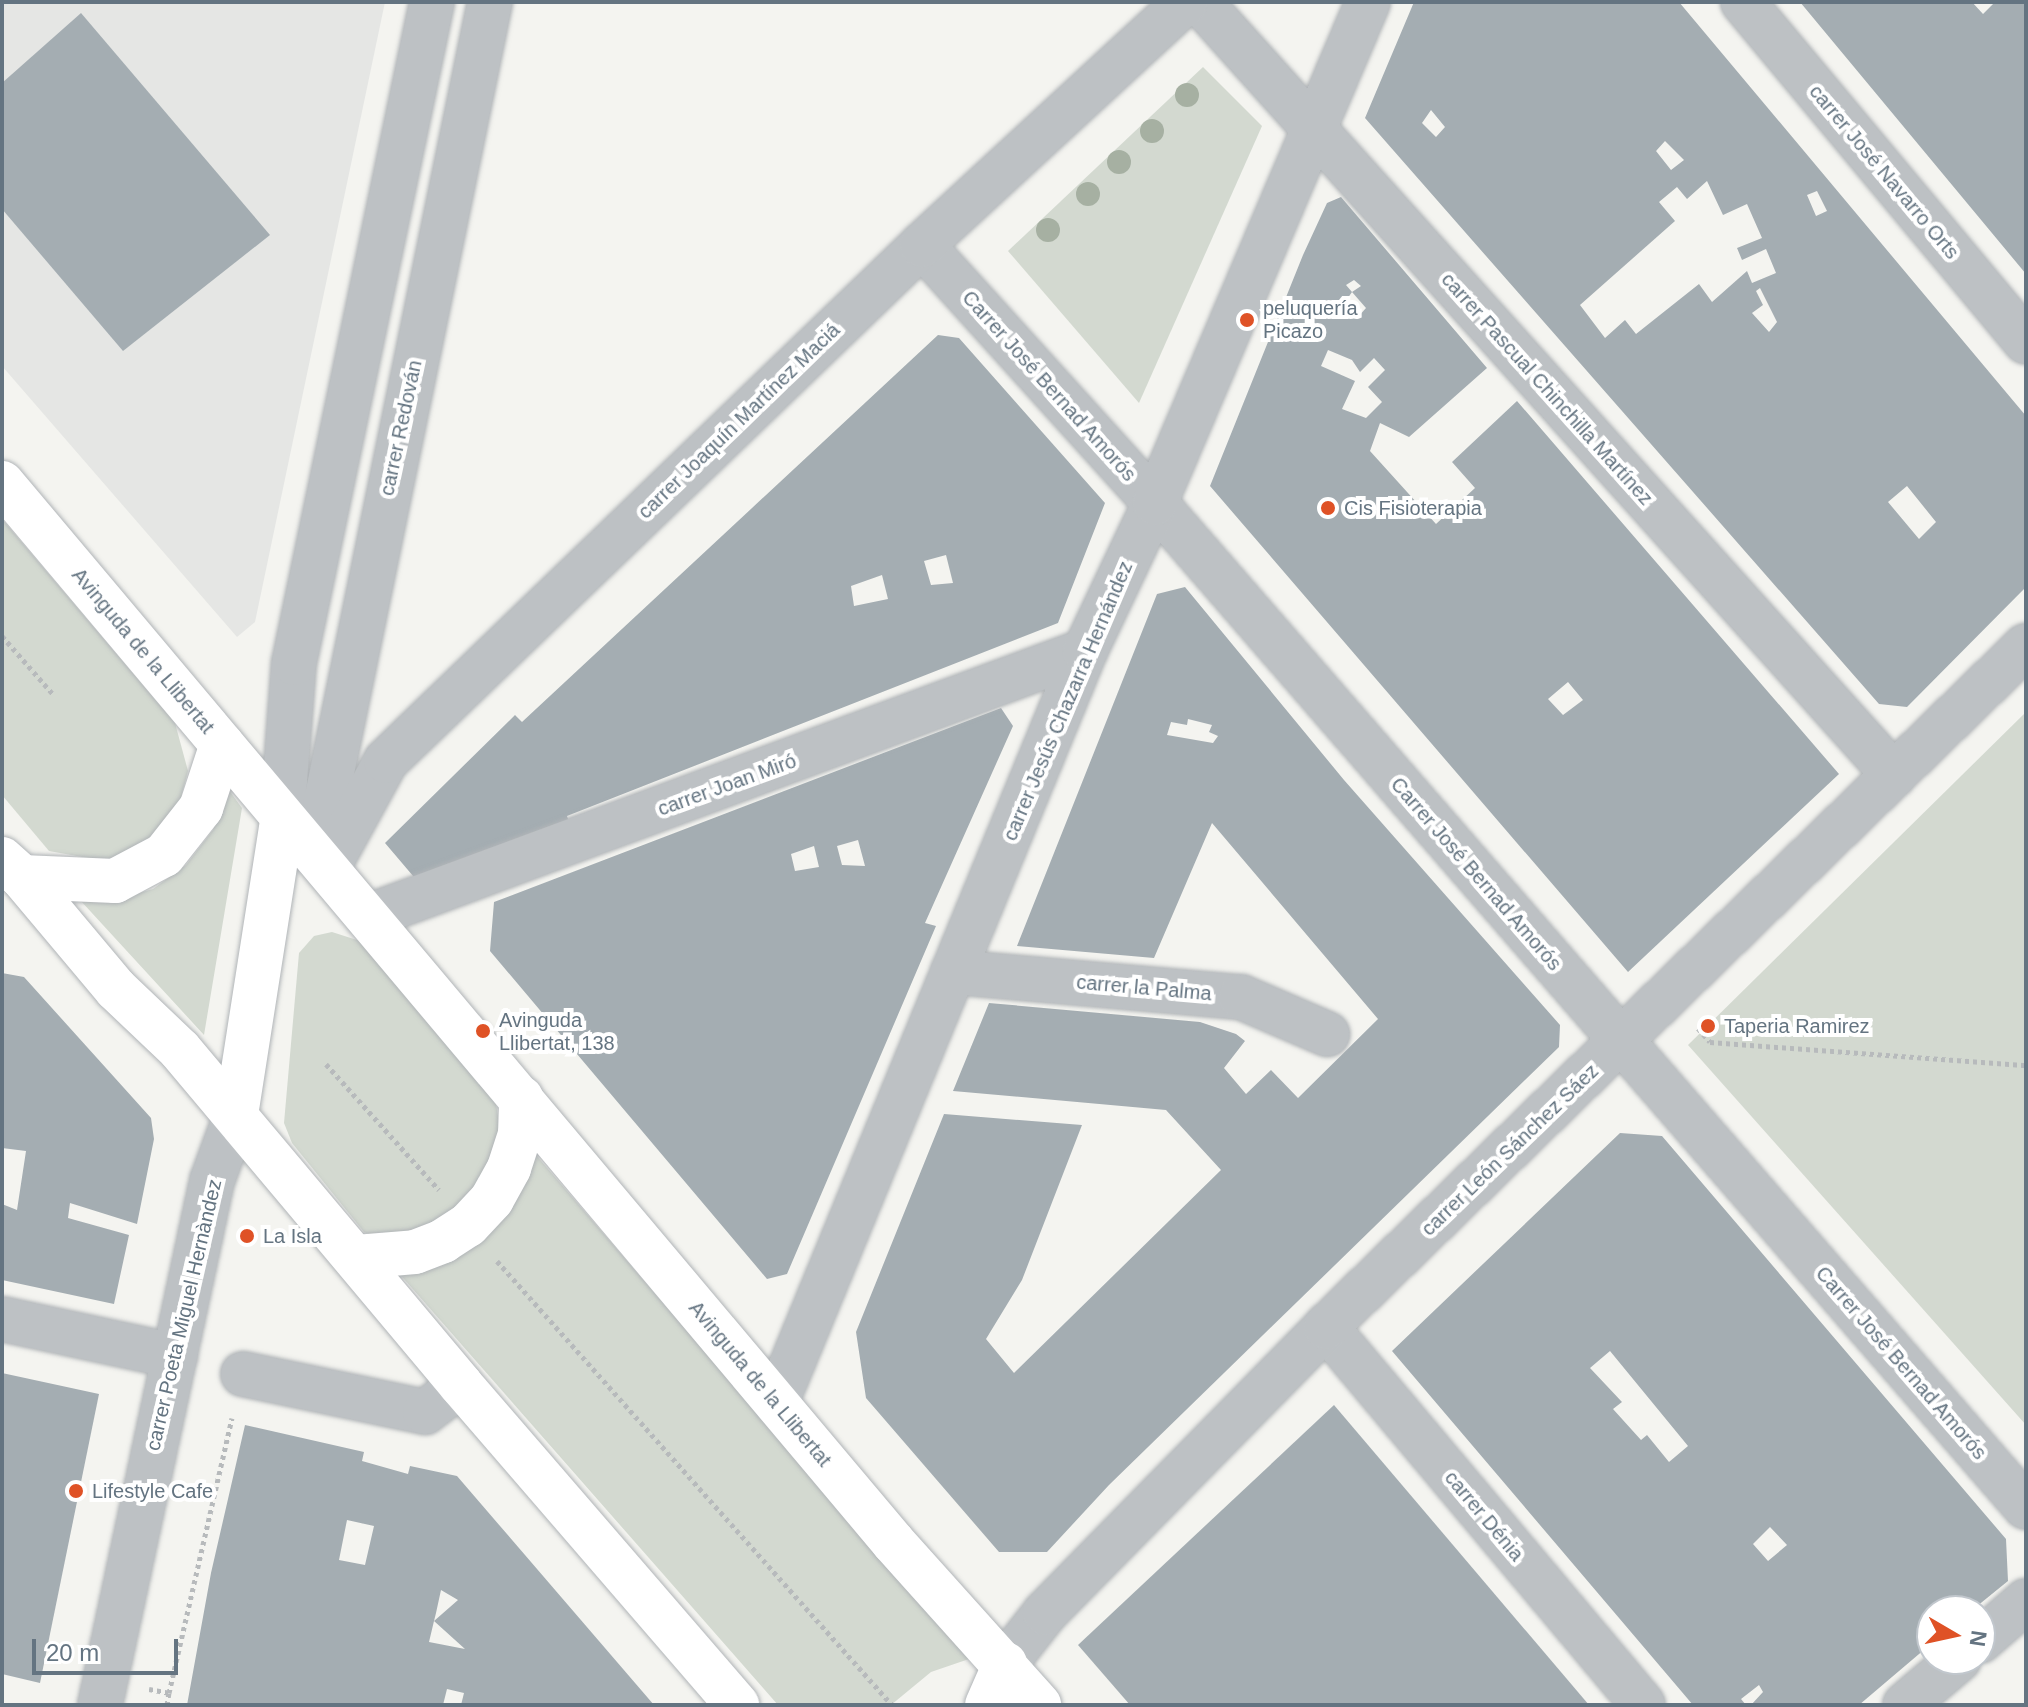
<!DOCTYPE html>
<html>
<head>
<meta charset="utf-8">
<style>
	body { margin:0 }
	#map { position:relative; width:2028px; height:1707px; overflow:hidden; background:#f4f4f0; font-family:Arial,sans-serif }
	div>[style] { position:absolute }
	.built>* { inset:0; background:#e5e6e4 }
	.green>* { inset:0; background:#d3d9d0 }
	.building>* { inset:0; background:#a4adb2 }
	.path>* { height:5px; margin-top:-2.5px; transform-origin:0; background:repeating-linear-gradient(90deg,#b7babc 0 4px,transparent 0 8px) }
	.roads { filter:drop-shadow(0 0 2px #b0b4b7) drop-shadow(0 0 2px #b0b4b7) }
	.minor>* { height:44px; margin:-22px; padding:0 22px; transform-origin:22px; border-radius:22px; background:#bdc1c4 }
	.highway>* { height:44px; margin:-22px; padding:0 22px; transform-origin:22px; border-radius:22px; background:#fff }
	.trees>* { width:24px; height:24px; margin:-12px; border-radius:50%; background:#a6b0a2 }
	.dots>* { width:22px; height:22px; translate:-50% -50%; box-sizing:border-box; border:4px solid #fff; border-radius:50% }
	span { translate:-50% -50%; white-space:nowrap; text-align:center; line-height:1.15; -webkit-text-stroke:8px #fff; paint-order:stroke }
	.street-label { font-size:20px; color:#647481 }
	.poi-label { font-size:20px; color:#647481 }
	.left { translate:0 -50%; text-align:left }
	.frame { position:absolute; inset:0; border:4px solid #647481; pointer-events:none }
	.north { position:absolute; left:1916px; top:1595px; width:80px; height:80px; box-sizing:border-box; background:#fff; border:2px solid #c1c7cd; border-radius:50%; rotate:99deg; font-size:22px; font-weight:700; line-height:32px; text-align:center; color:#647481 }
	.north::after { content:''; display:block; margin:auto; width:28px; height:36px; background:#df5226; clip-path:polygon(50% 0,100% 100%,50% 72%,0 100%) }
	.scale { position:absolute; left:32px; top:1639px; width:146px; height:36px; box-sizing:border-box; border:4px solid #647481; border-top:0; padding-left:10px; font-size:24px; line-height:28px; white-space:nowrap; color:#647481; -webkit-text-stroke:6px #fff; paint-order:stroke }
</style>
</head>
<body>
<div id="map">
	<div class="built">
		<div style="clip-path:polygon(2px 2px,385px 2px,255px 622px,237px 637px,2px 366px)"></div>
	</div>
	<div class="green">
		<div style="clip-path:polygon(1203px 67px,1262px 126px,1139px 403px,1008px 251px)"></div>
		<div style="clip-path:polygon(2px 519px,175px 723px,188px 771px,175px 820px,138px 856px,105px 861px,49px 851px,2px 795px)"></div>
		<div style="clip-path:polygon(2026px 712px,2026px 1425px,1688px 1045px)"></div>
		<div style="clip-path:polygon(225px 785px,242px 808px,204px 1035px,80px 900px,121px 898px,153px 889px,186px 865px,213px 830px)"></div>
		<div style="clip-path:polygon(332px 932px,360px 941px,496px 1104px,500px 1129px,493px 1166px,476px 1190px,442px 1220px,384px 1241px,364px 1232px,292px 1143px,284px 1123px,299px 953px,314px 936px)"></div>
		<div style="clip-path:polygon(536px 1155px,969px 1659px,931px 1672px,891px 1705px,778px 1705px,397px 1271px,522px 1188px)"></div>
	</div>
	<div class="building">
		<div style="clip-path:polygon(evenodd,1414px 2px,1679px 2px,2026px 416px,2026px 587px,1907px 707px,1879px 704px,1365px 118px,1414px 2px,1431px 110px,1445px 127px,1436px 137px,1422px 123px,1431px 110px,1414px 2px,1665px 141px,1684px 160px,1671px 170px,1656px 151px,1665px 141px,1414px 2px,1707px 181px,1723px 215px,1747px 204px,1762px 238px,1737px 248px,1742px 260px,1766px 249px,1776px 273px,1752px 283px,1747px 271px,1712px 302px,1699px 284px,1636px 334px,1625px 320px,1605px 338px,1580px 305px,1675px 221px,1659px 202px,1677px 187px,1687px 199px,1707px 181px,1414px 2px,1817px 191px,1827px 211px,1816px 216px,1807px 195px,1817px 191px,1414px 2px,1760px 288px,1777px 322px,1769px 332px,1752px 313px,1763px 305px,1756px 291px,1760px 288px,1414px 2px,1907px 486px,1936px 522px,1919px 539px,1888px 502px,1907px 486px)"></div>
		<div style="clip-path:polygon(1800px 2px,1972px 2px,1983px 14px,1995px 2px,2026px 2px,2026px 274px)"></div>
		<div style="clip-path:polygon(81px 13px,270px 235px,123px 351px,2px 209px,2px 83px)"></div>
		<div style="clip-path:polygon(evenodd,1341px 197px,1487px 368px,1409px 437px,1380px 423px,1370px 451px,1436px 524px,1475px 488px,1452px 462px,1517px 401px,1839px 774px,1628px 972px,1210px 486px,1303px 255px,1327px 203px,1341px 197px,1354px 280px,1361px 286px,1352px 292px,1366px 308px,1358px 317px,1343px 305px,1352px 292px,1346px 285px,1354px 280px,1341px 197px,1328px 350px,1352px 360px,1360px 372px,1374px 358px,1385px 370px,1368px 387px,1382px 402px,1366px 418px,1342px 409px,1355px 381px,1321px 366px,1328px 350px,1341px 197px,1568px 682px,1583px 700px,1563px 715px,1548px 699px,1568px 682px)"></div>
		<div style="clip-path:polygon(evenodd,938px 335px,959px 338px,1105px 503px,1058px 623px,567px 816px,570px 825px,419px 883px,385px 843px,515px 715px,522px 722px,938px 335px,946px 555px,953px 583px,931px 585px,924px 561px,946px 555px,938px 335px,882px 575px,888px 599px,854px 606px,851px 586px,882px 575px)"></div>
		<div style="clip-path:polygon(evenodd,1185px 587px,1344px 780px,1560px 1025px,1559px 1047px,1109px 1485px,1047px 1552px,999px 1552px,866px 1398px,856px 1332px,944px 1114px,1082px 1125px,1022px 1280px,986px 1339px,1014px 1373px,1221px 1170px,1166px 1110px,953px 1091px,989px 1003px,1200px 1022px,1236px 1034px,1245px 1041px,1224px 1068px,1246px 1094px,1271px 1070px,1298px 1098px,1378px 1019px,1212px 823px,1154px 958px,1017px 946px,1157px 594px,1185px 587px,1188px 719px,1212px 725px,1209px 732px,1218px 736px,1213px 743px,1167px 735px,1171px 722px,1187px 725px,1188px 719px)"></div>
		<div style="clip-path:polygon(evenodd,1001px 708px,1013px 726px,925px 923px,936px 926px,787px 1274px,767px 1279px,490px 951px,494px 902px,1001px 708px,858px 840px,865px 866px,842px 865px,837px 846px,858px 840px,1001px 708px,814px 846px,819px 867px,795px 871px,791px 854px,814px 846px)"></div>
		<div style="clip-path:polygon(2px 973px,24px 977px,151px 1118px,154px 1139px,137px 1224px,70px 1203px,68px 1218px,129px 1235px,114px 1304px,2px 1280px,2px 1204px,17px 1210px,26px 1151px,2px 1148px)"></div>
		<div style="clip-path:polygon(evenodd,1620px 1133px,1662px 1136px,2006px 1539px,2008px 1581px,1971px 1611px,1932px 1611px,1932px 1643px,1859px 1705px,1751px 1705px,1763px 1692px,1759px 1685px,1741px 1699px,1746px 1705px,1693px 1705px,1392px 1351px,1620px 1133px,1610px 1351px,1688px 1446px,1669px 1462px,1647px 1435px,1641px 1440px,1613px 1409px,1622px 1402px,1590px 1368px,1610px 1351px,1620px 1133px,1770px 1527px,1787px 1545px,1768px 1561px,1753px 1544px,1770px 1527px)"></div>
		<div style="clip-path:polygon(2px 1373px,99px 1394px,40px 1683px,2px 1674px)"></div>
		<div style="clip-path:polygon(1334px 1405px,1589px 1705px,1130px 1705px,1078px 1645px)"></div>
		<div style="clip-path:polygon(evenodd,245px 1425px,364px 1452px,362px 1461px,408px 1474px,410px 1466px,457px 1476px,654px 1705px,461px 1705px,464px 1693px,447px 1689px,443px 1705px,187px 1705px,211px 1573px,245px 1425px,347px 1520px,374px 1526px,365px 1565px,339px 1560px,347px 1520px,245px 1425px,441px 1590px,458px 1600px,434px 1621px,436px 1613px,441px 1590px,245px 1425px,434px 1621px,465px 1649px,429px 1642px,434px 1621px)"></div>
	</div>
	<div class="path">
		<div style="left:2px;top:636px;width:77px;rotate:48.7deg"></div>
		<div style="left:1698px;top:1028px;width:18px;rotate:49deg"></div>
		<div style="left:1710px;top:1042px;width:317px;rotate:4.2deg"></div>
		<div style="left:326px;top:1064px;width:169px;rotate:48.1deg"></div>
		<div style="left:497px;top:1261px;width:594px;rotate:48.34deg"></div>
		<div style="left:149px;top:1689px;width:20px;rotate:11deg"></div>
		<div style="left:169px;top:1693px;width:282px;rotate:-77.1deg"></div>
		<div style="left:167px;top:1705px;width:12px;rotate:-81deg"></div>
	</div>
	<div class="roads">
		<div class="minor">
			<div style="left:1200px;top:2px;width:1039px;rotate:48.08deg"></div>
			<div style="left:1743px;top:2px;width:442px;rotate:50.2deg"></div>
			<div style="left:922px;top:245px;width:348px;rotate:47.9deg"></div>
			<div style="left:1155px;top:503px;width:1329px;rotate:49.06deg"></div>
			<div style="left:282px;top:821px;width:158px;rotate:-85.7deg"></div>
			<div style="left:294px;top:663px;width:675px;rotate:-78.21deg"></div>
			<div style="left:315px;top:855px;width:871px;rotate:-78.41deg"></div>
			<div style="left:327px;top:869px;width:123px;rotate:-61.4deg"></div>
			<div style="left:386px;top:761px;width:744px;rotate:-43.91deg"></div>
			<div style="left:922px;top:245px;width:358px;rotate:-42.7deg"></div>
			<div style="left:367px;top:917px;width:766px;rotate:-20.33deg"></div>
			<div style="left:953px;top:972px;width:289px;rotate:5deg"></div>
			<div style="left:1241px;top:997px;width:94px;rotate:23.3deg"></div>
			<div style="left:2px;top:1319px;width:177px;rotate:12.1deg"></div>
			<div style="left:1326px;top:1327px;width:493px;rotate:50deg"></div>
			<div style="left:243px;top:1374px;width:186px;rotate:11.8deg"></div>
			<div style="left:425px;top:1412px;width:45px;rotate:-36.9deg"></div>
			<div style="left:776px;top:1403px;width:813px;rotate:-67.66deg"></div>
			<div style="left:1085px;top:651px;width:164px;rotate:-64.7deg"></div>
			<div style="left:1155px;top:503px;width:544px;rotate:-66.97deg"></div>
			<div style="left:1980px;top:1641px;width:61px;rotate:-41deg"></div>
			<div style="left:1005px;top:1664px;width:65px;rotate:-51.9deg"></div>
			<div style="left:1045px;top:1613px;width:401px;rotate:-45.5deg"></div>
			<div style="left:1326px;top:1327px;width:977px;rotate:-44.21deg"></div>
			<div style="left:100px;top:1705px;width:536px;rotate:-77.94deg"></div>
			<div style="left:212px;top:1181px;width:70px;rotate:-70deg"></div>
			<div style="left:1905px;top:1705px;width:71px;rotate:-40.4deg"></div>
		</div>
		<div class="highway">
			<div style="left:2px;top:483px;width:1384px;rotate:49.92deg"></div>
			<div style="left:893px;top:1542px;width:219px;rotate:48.1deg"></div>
			<div style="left:2px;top:859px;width:27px;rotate:42deg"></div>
			<div style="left:22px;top:877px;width:146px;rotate:50deg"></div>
			<div style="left:116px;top:989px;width:88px;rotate:43.6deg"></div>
			<div style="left:180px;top:1050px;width:437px;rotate:50deg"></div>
			<div style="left:461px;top:1385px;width:423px;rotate:49.2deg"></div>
			<div style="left:22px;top:877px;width:93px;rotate:2.5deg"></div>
			<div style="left:115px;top:881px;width:55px;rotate:-28deg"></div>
			<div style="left:164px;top:855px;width:60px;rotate:-51.8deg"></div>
			<div style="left:201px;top:808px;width:67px;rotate:-71.8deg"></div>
			<div style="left:236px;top:1115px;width:298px;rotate:-81.1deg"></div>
			<div style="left:356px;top:1257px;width:59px;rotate:-4.8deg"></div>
			<div style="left:415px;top:1252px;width:30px;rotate:-21deg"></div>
			<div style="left:443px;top:1241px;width:30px;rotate:-33deg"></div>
			<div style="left:468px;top:1225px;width:35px;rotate:-47deg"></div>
			<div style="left:492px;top:1199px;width:35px;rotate:-61deg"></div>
			<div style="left:509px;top:1168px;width:36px;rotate:-72deg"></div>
			<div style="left:520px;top:1134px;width:36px;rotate:-88deg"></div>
			<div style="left:987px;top:1705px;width:45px;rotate:-66.3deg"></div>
		</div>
	</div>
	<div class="trees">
		<div style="left:1187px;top:95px"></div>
		<div style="left:1152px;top:131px"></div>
		<div style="left:1119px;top:162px"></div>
		<div style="left:1088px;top:194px"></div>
		<div style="left:1048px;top:230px"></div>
	</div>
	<div class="dots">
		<div style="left:1247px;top:320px;background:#df5226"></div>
		<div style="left:1328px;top:508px;background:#df5226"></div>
		<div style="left:1708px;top:1026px;background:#df5226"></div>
		<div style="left:483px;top:1031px;background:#df5226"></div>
		<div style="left:247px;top:1236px;background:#df5226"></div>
		<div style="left:76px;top:1491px;background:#df5226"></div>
	</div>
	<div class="street-label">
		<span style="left:1884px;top:172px;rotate:50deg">carrer José Navarro Orts</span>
		<span style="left:1049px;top:386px;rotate:48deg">Carrer José Bernad Amorós</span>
		<span style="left:1547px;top:389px;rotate:48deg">carrer Pascual Chinchilla Martínez</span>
		<span style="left:739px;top:421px;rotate:-44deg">carrer Joaquín Martínez Maciá</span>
		<span style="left:401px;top:428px;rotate:-78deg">carrer Redován</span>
		<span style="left:143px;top:651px;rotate:50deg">Avinguda de la Llibertat</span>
		<span style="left:1068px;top:701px;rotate:-67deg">carrer Jesús Chazarra Hernández</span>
		<span style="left:727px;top:785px;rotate:-20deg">carrer Joan Miró</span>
		<span style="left:1476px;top:874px;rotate:49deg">Carrer José Bernad Amorós</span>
		<span style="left:1144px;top:988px;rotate:5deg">carrer la Palma</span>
		<span style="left:1510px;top:1150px;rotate:-44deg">carrer León Sánchez Sáez</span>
		<span style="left:184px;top:1315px;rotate:-77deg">carrer Poeta Miguel Hernàndez</span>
		<span style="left:1901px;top:1363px;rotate:49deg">Carrer José Bernad Amorós</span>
		<span style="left:760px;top:1384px;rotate:50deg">Avinguda de la Llibertat</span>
		<span style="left:1484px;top:1516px;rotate:50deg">carrer Dénia</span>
	</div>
	<div class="poi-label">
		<span class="left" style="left:1263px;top:320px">peluquería<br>Picazo</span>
		<span class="left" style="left:1344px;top:508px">Cis Fisioterapia</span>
		<span class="left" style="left:499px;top:1032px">Avinguda<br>Llibertat, 138</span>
		<span class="left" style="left:1724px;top:1026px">Taperia Ramirez</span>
		<span class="left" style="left:263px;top:1236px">La Isla</span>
		<span class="left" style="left:92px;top:1491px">Lifestyle Cafe</span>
	</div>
	<div class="frame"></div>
	<div class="north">N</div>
	<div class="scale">20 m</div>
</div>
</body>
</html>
